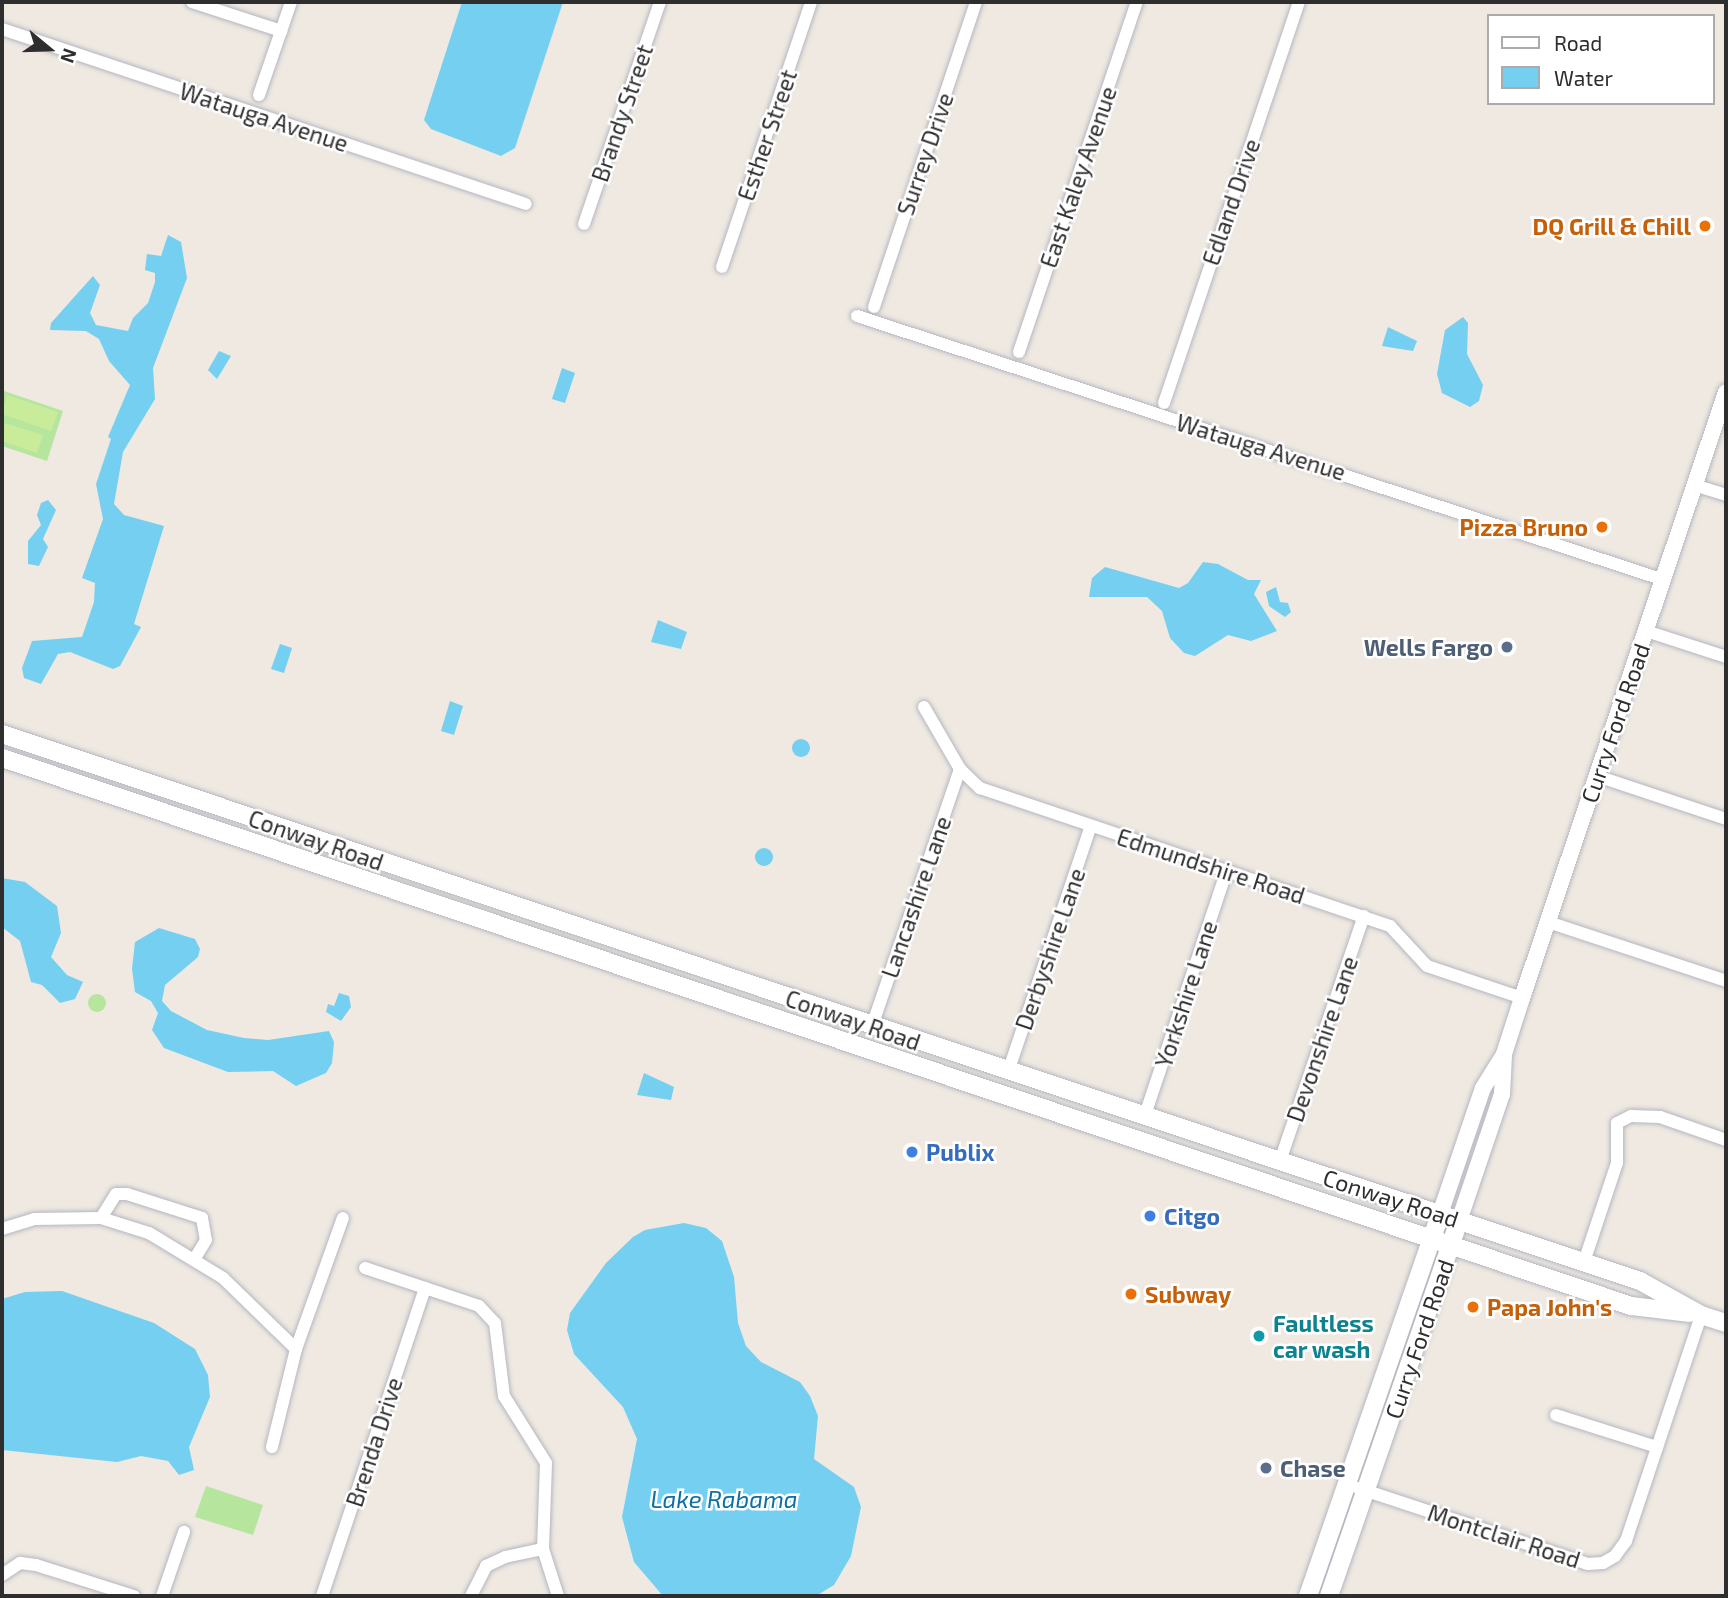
<!DOCTYPE html>
<html>
<head>
<meta charset="utf-8">
<style>
	body { margin:0 }
	#map { position:relative; width:1728px; height:1598px; overflow:hidden; background:#efe9e1; font-family:"Exo 2",sans-serif }
	div>[style] { position:absolute }
	.green>* { inset:0; background:#b6e59e }
	.round { border-radius:50% }
	.pitch>* { inset:0; background:#c9ec9a }
	.water>* { inset:0; background:#75cff0 }
	.roads { filter:drop-shadow(0 0 2px #b4b7c1) drop-shadow(0 0 2px #b4b7c1) }
	.minor>* { height:12px; margin:-6px; padding:0 6px; transform-origin:6px; border-radius:6px; background:#fff }
	.tertiary>* { height:16px; margin:-8px; padding:0 8px; transform-origin:8px; border-radius:8px; background:#fff }
	.secondary>* { height:18px; margin:-9px; padding:0 9px; transform-origin:9px; border-radius:9px; background:#fff }
	.dots>* { width:19px; height:19px; translate:-50% -50%; box-sizing:border-box; border:4px solid #fff; border-radius:50% }
	span { translate:-50% -50%; white-space:nowrap; text-align:center; line-height:1.15; -webkit-text-stroke:5px #fff; paint-order:stroke }
	.street-label { font-size:23px; color:#2e2e2e }
	.food-label { font-size:23px; color:#c56008; font-weight:700 }
	.right { translate:-100% -50%; text-align:right }
	.left { translate:0 -50%; text-align:left }
	.service-label { font-size:23px; color:#4e5e75; font-weight:700 }
	.shop-label { font-size:23px; color:#366cbe; font-weight:700 }
	.culture-label { font-size:23px; color:#0d838f; font-weight:700 }
	.water-label { font-size:24px; color:#0d6fa3; font-style:italic }
	.frame { position:absolute; inset:0; border:4px solid #2e2e2e; pointer-events:none }
	.legend { position:absolute; left:1487px; top:14px; width:228px; height:91px; box-sizing:border-box; background:#fff; border:2px solid #ababab; margin:0; padding:9px 12px; list-style:none; font-size:21px; color:#2e2e2e }
	.legend li { display:flex; align-items:center; gap:14px; height:35px }
	.legend b { width:35px; border:2px solid #ababab }
	.north { position:absolute; left:14px; top:14px; width:70px; height:70px; -webkit-text-stroke:5px #fff; paint-order:stroke; rotate:109deg; font-size:19px; font-weight:700; line-height:28px; text-align:center; color:#2e2e2e }
	.north::after { content:''; display:block; margin:auto; width:24px; height:32px; background:#2e2e2e; clip-path:polygon(50% 0,100% 100%,50% 72%,0 100%) }
</style>
</head>
<body>
<div id="map">
	<div class="green">
		<div style="clip-path:polygon(4px 391px,63px 411px,47px 461px,2px 446px)"></div>
		<div class="round" style="left:88px;top:994px;width:18px;height:18px"></div>
		<div style="clip-path:polygon(206px 1486px,263px 1505px,253px 1535px,195px 1517px)"></div>
	</div>
	<div class="pitch">
		<div style="clip-path:polygon(7px 395px,58px 412px,51px 431px,2px 414px)"></div>
		<div style="clip-path:polygon(5px 423px,43px 435px,37px 453px,2px 441px)"></div>
	</div>
	<div class="water">
		<div style="clip-path:polygon(462px 2px,563px 2px,515px 148px,501px 156px,431px 129px,424px 120px)"></div>
		<div style="clip-path:polygon(168px 235px,181px 242px,187px 278px,153px 368px,155px 399px,123px 452px,114px 504px,124px 515px,164px 526px,134px 624px,141px 627px,120px 666px,113px 669px,70px 652px,58px 654px,41px 684px,24px 678px,22px 668px,32px 641px,82px 637px,94px 602px,95px 583px,82px 578px,103px 519px,96px 484px,111px 439px,108px 437px,130px 385px,109px 361px,99px 339px,86px 331px,50px 330px,51px 323px,93px 276px,100px 285px,90px 313px,96px 325px,128px 331px,133px 318px,148px 303px,155px 282px,155px 273px,145px 270px,147px 254px,161px 256px)"></div>
		<div style="clip-path:polygon(1463px 317px,1468px 323px,1467px 354px,1483px 385px,1479px 401px,1470px 407px,1442px 393px,1437px 374px,1445px 330px)"></div>
		<div style="clip-path:polygon(1388px 327px,1417px 341px,1413px 351px,1382px 346px)"></div>
		<div style="clip-path:polygon(219px 351px,231px 356px,217px 379px,208px 370px)"></div>
		<div style="clip-path:polygon(562px 368px,575px 373px,565px 403px,552px 399px)"></div>
		<div style="clip-path:polygon(48px 500px,56px 510px,43px 539px,48px 547px,39px 566px,28px 564px,28px 541px,41px 525px,37px 515px,41px 503px)"></div>
		<div style="clip-path:polygon(1203px 562px,1218px 564px,1248px 580px,1261px 580px,1254px 594px,1277px 631px,1251px 641px,1228px 635px,1195px 656px,1184px 653px,1170px 638px,1162px 611px,1147px 597px,1089px 597px,1092px 578px,1105px 567px,1179px 588px,1188px 583px)"></div>
		<div style="clip-path:polygon(1276px 587px,1280px 602px,1288px 603px,1291px 612px,1285px 617px,1269px 606px,1266px 592px)"></div>
		<div style="clip-path:polygon(658px 620px,687px 632px,681px 649px,651px 642px)"></div>
		<div style="clip-path:polygon(280px 644px,292px 648px,284px 673px,271px 669px)"></div>
		<div style="clip-path:polygon(450px 701px,463px 706px,454px 735px,441px 731px)"></div>
		<div class="round" style="left:792px;top:739px;width:18px;height:18px"></div>
		<div class="round" style="left:755px;top:848px;width:18px;height:18px"></div>
		<div style="clip-path:polygon(2px 878px,25px 882px,57px 906px,61px 933px,51px 957px,67px 975px,83px 982px,75px 999px,60px 1003px,42px 985px,31px 982px,20px 941px,2px 927px)"></div>
		<div style="clip-path:polygon(159px 928px,195px 939px,200px 949px,198px 957px,165px 985px,162px 1001px,171px 1011px,207px 1030px,244px 1038px,268px 1040px,329px 1031px,334px 1042px,332px 1063px,326px 1073px,296px 1086px,273px 1071px,228px 1072px,164px 1048px,152px 1030px,158px 1013px,151px 1001px,135px 992px,132px 969px,135px 942px)"></div>
		<div style="clip-path:polygon(339px 993px,349px 996px,351px 1007px,341px 1021px,326px 1012px,328px 1004px,334px 1006px)"></div>
		<div style="clip-path:polygon(644px 1073px,674px 1087px,671px 1100px,637px 1095px)"></div>
		<div style="clip-path:polygon(684px 1223px,706px 1228px,722px 1241px,734px 1277px,738px 1323px,746px 1346px,761px 1362px,800px 1382px,810px 1396px,818px 1416px,814px 1459px,854px 1487px,861px 1507px,851px 1556px,834px 1585px,816px 1596px,663px 1596px,634px 1562px,622px 1517px,637px 1439px,623px 1407px,574px 1354px,567px 1330px,570px 1313px,606px 1263px,633px 1237px,645px 1230px)"></div>
		<div style="clip-path:polygon(62px 1291px,154px 1323px,195px 1349px,208px 1375px,210px 1397px,189px 1447px,194px 1470px,179px 1475px,168px 1461px,141px 1456px,117px 1462px,2px 1450px,2px 1299px,25px 1292px)"></div>
	</div>
	<div class="roads">
		<div class="minor">
			<div style="left:192px;top:2px;width:94px;rotate:18deg"></div>
			<div style="left:2px;top:29px;width:552px;rotate:18.47deg"></div>
			<div style="left:259px;top:95px;width:98px;rotate:-71deg"></div>
			<div style="left:584px;top:224px;width:235px;rotate:-71.1deg"></div>
			<div style="left:722px;top:267px;width:280px;rotate:-71.4deg"></div>
			<div style="left:874px;top:307px;width:322px;rotate:-71.5deg"></div>
			<div style="left:857px;top:316px;width:849px;rotate:18.11deg"></div>
			<div style="left:1019px;top:352px;width:369px;rotate:-71.4deg"></div>
			<div style="left:1164px;top:403px;width:423px;rotate:-71.4deg"></div>
			<div style="left:1694px;top:485px;width:34px;rotate:17deg"></div>
			<div style="left:1646px;top:631px;width:84px;rotate:18deg"></div>
			<div style="left:924px;top:707px;width:72px;rotate:59.9deg"></div>
			<div style="left:960px;top:769px;width:28px;rotate:44deg"></div>
			<div style="left:980px;top:788px;width:433px;rotate:18.6deg"></div>
			<div style="left:1390px;top:926px;width:54px;rotate:47.2deg"></div>
			<div style="left:1427px;top:966px;width:100px;rotate:18.6deg"></div>
			<div style="left:1597px;top:776px;width:136px;rotate:18.4deg"></div>
			<div style="left:1548px;top:922px;width:188px;rotate:18.3deg"></div>
			<div style="left:872px;top:1026px;width:272px;rotate:-71.1deg"></div>
			<div style="left:1008px;top:1072px;width:260px;rotate:-71.4deg"></div>
			<div style="left:1144px;top:1118px;width:262px;rotate:-71.5deg"></div>
			<div style="left:1280px;top:1161px;width:259px;rotate:-71.1deg"></div>
			<div style="left:101px;top:1218px;width:28px;rotate:-58deg"></div>
			<div style="left:116px;top:1194px;width:11px"></div>
			<div style="left:127px;top:1194px;width:79px;rotate:17.7deg"></div>
			<div style="left:202px;top:1218px;width:22px;rotate:80deg"></div>
			<div style="left:206px;top:1240px;width:21px;rotate:121deg"></div>
			<div style="left:2px;top:1229px;width:34px;rotate:-17deg"></div>
			<div style="left:34px;top:1219px;width:67px;rotate:-0.9deg"></div>
			<div style="left:101px;top:1218px;width:50px;rotate:17.4deg"></div>
			<div style="left:149px;top:1233px;width:87px;rotate:31.3deg"></div>
			<div style="left:223px;top:1278px;width:102px;rotate:44.2deg"></div>
			<div style="left:296px;top:1349px;width:101px;rotate:103.8deg"></div>
			<div style="left:1584px;top:1262px;width:104px;rotate:-71.6deg"></div>
			<div style="left:1617px;top:1163px;width:40px;rotate:-90deg"></div>
			<div style="left:1617px;top:1123px;width:16px;rotate:-27deg"></div>
			<div style="left:1631px;top:1116px;width:29px;rotate:2deg"></div>
			<div style="left:1660px;top:1117px;width:70px;rotate:19.2deg"></div>
			<div style="left:365px;top:1268px;width:120px;rotate:18.4deg"></div>
			<div style="left:479px;top:1306px;width:23px;rotate:47deg"></div>
			<div style="left:495px;top:1323px;width:74px;rotate:83deg"></div>
			<div style="left:504px;top:1396px;width:79px;rotate:57.9deg"></div>
			<div style="left:546px;top:1463px;width:86px;rotate:92deg"></div>
			<div style="left:543px;top:1549px;width:49px;rotate:72.3deg"></div>
			<div style="left:296px;top:1349px;width:139px;rotate:-70.3deg"></div>
			<div style="left:1556px;top:1415px;width:106px;rotate:17.6deg"></div>
			<div style="left:1358px;top:1488px;width:242px;rotate:18.3deg"></div>
			<div style="left:1588px;top:1564px;width:15px;rotate:-4deg"></div>
			<div style="left:1603px;top:1563px;width:14px;rotate:-30deg"></div>
			<div style="left:1615px;top:1556px;width:19px;rotate:-54deg"></div>
			<div style="left:1626px;top:1541px;width:238px;rotate:-71.6deg"></div>
			<div style="left:2px;top:1575px;width:22px;rotate:-34deg"></div>
			<div style="left:20px;top:1563px;width:16px;rotate:7deg"></div>
			<div style="left:36px;top:1565px;width:103px;rotate:17.6deg"></div>
			<div style="left:162px;top:1596px;width:68px;rotate:-71deg"></div>
			<div style="left:322px;top:1596px;width:325px;rotate:-71.5deg"></div>
			<div style="left:471px;top:1596px;width:34px;rotate:-63deg"></div>
			<div style="left:486px;top:1566px;width:21px;rotate:-25deg"></div>
			<div style="left:505px;top:1557px;width:39px;rotate:-12deg"></div>
		</div>
		<div class="tertiary">
			<div style="left:1440px;top:1214px;width:133px;rotate:-71.2deg"></div>
			<div style="left:1483px;top:1088px;width:38px;rotate:-58deg"></div>
			<div style="left:1459px;top:1221px;width:134px;rotate:-71.3deg"></div>
			<div style="left:1502px;top:1094px;width:40px;rotate:-87.1deg"></div>
			<div style="left:1504px;top:1054px;width:59px;rotate:-72.2deg"></div>
			<div style="left:1522px;top:998px;width:639px;rotate:-71.4deg"></div>
		</div>
		<div class="secondary">
			<div style="left:2px;top:734px;width:1727px;rotate:18.47deg"></div>
			<div style="left:1640px;top:1281px;width:70px;rotate:29.1deg"></div>
			<div style="left:1701px;top:1315px;width:26px;rotate:18deg"></div>
			<div style="left:2px;top:758px;width:1719px;rotate:18.59deg"></div>
			<div style="left:1631px;top:1306px;width:59px;rotate:6.8deg"></div>
			<div style="left:1308px;top:1596px;width:404px;rotate:-70.9deg"></div>
			<div style="left:1329px;top:1596px;width:397px;rotate:-70.9deg"></div>
		</div>
	</div>
	<div class="dots">
		<div style="left:1705px;top:226px;background:#e8710a"></div>
		<div style="left:1602px;top:527px;background:#e8710a"></div>
		<div style="left:1507px;top:647px;background:#5c6f8a"></div>
		<div style="left:912px;top:1152px;background:#3f7fe0"></div>
		<div style="left:1150px;top:1216px;background:#3f7fe0"></div>
		<div style="left:1131px;top:1294px;background:#e8710a"></div>
		<div style="left:1473px;top:1307px;background:#e8710a"></div>
		<div style="left:1259px;top:1336px;background:#0f9aa8"></div>
		<div style="left:1266px;top:1468px;background:#5c6f8a"></div>
	</div>
	<div class="street-label">
		<span style="left:622px;top:113px;rotate:-71deg">Brandy Street</span>
		<span style="left:264px;top:117px;rotate:18deg">Watauga Avenue</span>
		<span style="left:767px;top:135px;rotate:-71deg">Esther Street</span>
		<span style="left:925px;top:154px;rotate:-71deg">Surrey Drive</span>
		<span style="left:1078px;top:177px;rotate:-71deg">East Kaley Avenue</span>
		<span style="left:1231px;top:202px;rotate:-71deg">Edland Drive</span>
		<span style="left:1261px;top:447px;rotate:17deg">Watauga Avenue</span>
		<span style="left:1615px;top:723px;rotate:-71deg">Curry Ford Road</span>
		<span style="left:316px;top:840px;rotate:19deg">Conway Road</span>
		<span style="left:1211px;top:866px;rotate:18deg">Edmundshire Road</span>
		<span style="left:916px;top:897px;rotate:-71deg">Lancashire Lane</span>
		<span style="left:1050px;top:949px;rotate:-71deg">Derbyshire Lane</span>
		<span style="left:1186px;top:994px;rotate:-72deg">Yorkshire Lane</span>
		<span style="left:853px;top:1020px;rotate:19deg">Conway Road</span>
		<span style="left:1322px;top:1039px;rotate:-71deg">Devonshire Lane</span>
		<span style="left:1391px;top:1198px;rotate:18deg">Conway Road</span>
		<span style="left:1419px;top:1339px;rotate:-71deg">Curry Ford Road</span>
		<span style="left:374px;top:1442px;rotate:-72deg">Brenda Drive</span>
		<span style="left:1504px;top:1536px;rotate:18deg">Montclair Road</span>
	</div>
	<div class="food-label">
		<span class="right" style="left:1691px;top:226px">DQ Grill &amp; Chill</span>
		<span class="right" style="left:1588px;top:527px">Pizza Bruno</span>
		<span class="left" style="left:1145px;top:1294px">Subway</span>
		<span class="left" style="left:1487px;top:1307px">Papa John's</span>
	</div>
	<div class="service-label">
		<span class="right" style="left:1493px;top:647px">Wells Fargo</span>
		<span class="left" style="left:1280px;top:1468px">Chase</span>
	</div>
	<div class="shop-label">
		<span class="left" style="left:926px;top:1152px">Publix</span>
		<span class="left" style="left:1164px;top:1216px">Citgo</span>
	</div>
	<div class="culture-label">
		<span class="left" style="left:1273px;top:1336px">Faultless<br>car wash</span>
	</div>
	<div class="water-label">
		<span style="left:724px;top:1499px">Lake Rabama</span>
	</div>
	<div class="frame"></div>
	<ul class="legend">
	<li><b style="height:9px;background:#fff"></b>Road</li>
	<li><b style="height:19px;background:#75cff0"></b>Water</li>
	</ul>
	<div class="north">N</div>
</div>
</body>
</html>
